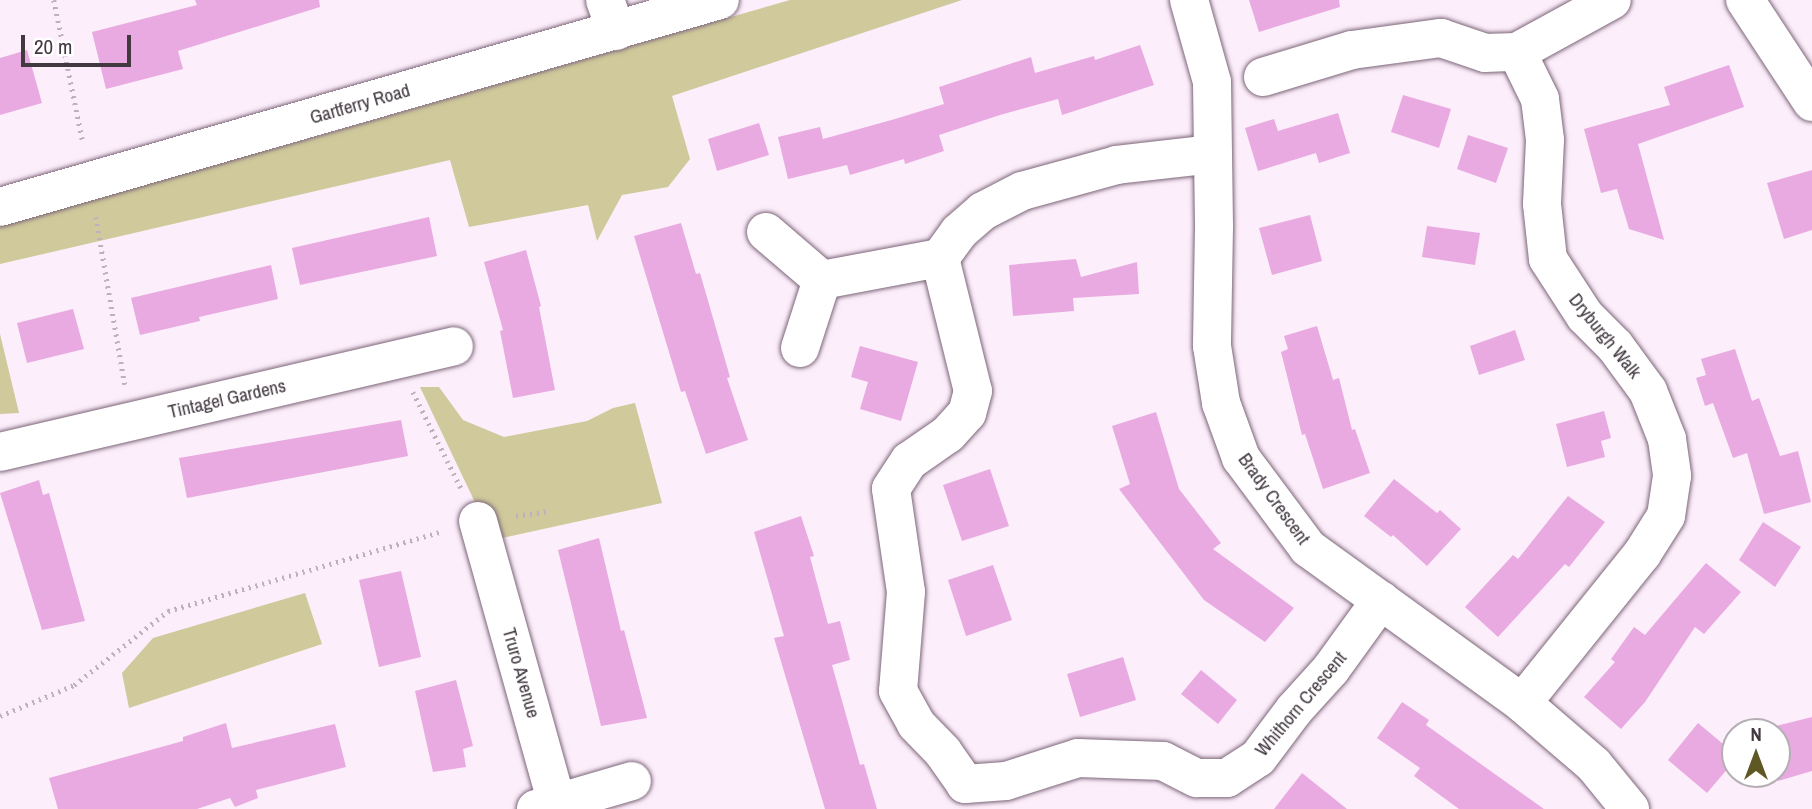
<!DOCTYPE html>
<html>
<head>
<meta charset="utf-8">
<style>
	body { margin:0 }
	#map { position:relative; width:1812px; height:809px; overflow:hidden; background:#fdeefb; font-family:"Archivo Narrow",sans-serif }
	div>[style] { position:absolute }
	.green>* { inset:0; background:#cfc99b }
	.building>* { inset:0; background:#e8aae0 }
	.path>* { height:4.5px; margin-top:-2.25px; transform-origin:0; background:repeating-linear-gradient(90deg,#beb1bc 0 2px,transparent 0 7px) }
	.roads { filter:drop-shadow(0 0 2px #7c6679) drop-shadow(0 0 2px #7c6679) }
	.street>* { height:38px; margin:-19px; padding:0 19px; transform-origin:19px; border-radius:19px; background:#fff }
	.secondary>* { height:38px; margin:-19px; padding:0 19px; transform-origin:19px; border-radius:19px; background:#fff }
	span { translate:-50% -50%; white-space:nowrap; text-align:center; line-height:1.15; -webkit-text-stroke:6px #fff; paint-order:stroke }
	.street-label { font-size:19px; color:#413840 }
	.north { position:absolute; left:1721px; top:718px; width:70px; height:70px; box-sizing:border-box; background:#fff; border:2px solid #b3afb3; border-radius:50%; rotate:0deg; font-size:19px; font-weight:700; line-height:28px; text-align:center; color:#413840 }
	.north::after { content:''; display:block; margin:auto; width:24px; height:32px; background:#605824; clip-path:polygon(50% 0,100% 100%,50% 72%,0 100%) }
	.scale { position:absolute; left:21px; top:35px; width:110px; height:32px; box-sizing:border-box; border:4px solid #413840; border-top:0; padding-left:9px; font-size:21px; line-height:24px; white-space:nowrap; color:#413840; -webkit-text-stroke:5px #fff; paint-order:stroke }
</style>
</head>
<body>
<div id="map">
	<div class="green">
		<div style="clip-path:polygon(790px 0,962px 0,672px 96px,690px 159px,668px 187px,622px 195px,597px 241px,588px 205px,469px 227px,450px 160px,0 264px,0 218px,287px 145px)"></div>
		<div style="clip-path:polygon(0 334px,19px 413px,0 414px)"></div>
		<div style="clip-path:polygon(420px 387px,439px 387px,463px 420px,504px 437px,587px 421px,613px 408px,635px 403px,662px 503px,493px 540px)"></div>
		<div style="clip-path:polygon(305px 593px,322px 644px,129px 708px,122px 673px,153px 638px)"></div>
	</div>
	<div class="building">
		<div style="clip-path:polygon(195px 0,319px 0,320px 7px,178px 51px,183px 69px,106px 89px,92px 32px,197px 5px)"></div>
		<div style="clip-path:polygon(1249px 0,1339px 0,1340px 7px,1259px 32px)"></div>
		<div style="clip-path:polygon(1140px 45px,1154px 85px,1062px 115px,1058px 99px,1000px 115px,939px 135px,944px 151px,905px 164px,904px 159px,850px 175px,847px 165px,788px 179px,778px 137px,820px 127px,823px 139px,895px 119px,944px 104px,939px 87px,1031px 57px,1035px 73px,1094px 56px,1095px 60px)"></div>
		<div style="clip-path:polygon(27px 50px,42px 103px,0 115px,0 58px)"></div>
		<div style="clip-path:polygon(1729px 65px,1744px 107px,1638px 144px,1664px 240px,1629px 229px,1617px 189px,1601px 193px,1584px 129px,1670px 105px,1664px 87px)"></div>
		<div style="clip-path:polygon(1403px 95px,1451px 109px,1439px 148px,1391px 132px)"></div>
		<div style="clip-path:polygon(1338px 113px,1350px 153px,1319px 163px,1316px 153px,1258px 171px,1245px 128px,1274px 119px,1278px 131px)"></div>
		<div style="clip-path:polygon(759px 123px,769px 155px,717px 171px,708px 139px)"></div>
		<div style="clip-path:polygon(1468px 135px,1508px 148px,1496px 183px,1457px 169px)"></div>
		<div style="clip-path:polygon(1812px 170px,1812px 230px,1784px 239px,1767px 183px)"></div>
		<div style="clip-path:polygon(1310px 215px,1322px 261px,1272px 275px,1259px 228px)"></div>
		<div style="clip-path:polygon(429px 217px,437px 256px,300px 285px,292px 248px)"></div>
		<div style="clip-path:polygon(681px 223px,696px 274px,700px 273px,730px 377px,727px 378px,748px 440px,706px 454px,685px 391px,681px 392px,634px 236px)"></div>
		<div style="clip-path:polygon(1427px 226px,1480px 233px,1475px 265px,1422px 257px)"></div>
		<div style="clip-path:polygon(526px 250px,541px 306px,539px 307px,555px 390px,513px 398px,500px 331px,503px 330px,484px 262px)"></div>
		<div style="clip-path:polygon(1076px 259px,1081px 277px,1137px 262px,1139px 294px,1073px 298px,1074px 311px,1013px 316px,1009px 265px)"></div>
		<div style="clip-path:polygon(271px 265px,278px 299px,199px 317px,200px 321px,140px 335px,131px 298px)"></div>
		<div style="clip-path:polygon(73px 309px,84px 349px,27px 363px,17px 323px)"></div>
		<div style="clip-path:polygon(1317px 326px,1333px 380px,1339px 378px,1352px 430px,1355px 429px,1370px 473px,1323px 489px,1305px 434px,1302px 435px,1281px 352px,1288px 349px,1284px 336px)"></div>
		<div style="clip-path:polygon(1515px 330px,1525px 360px,1479px 375px,1470px 346px)"></div>
		<div style="clip-path:polygon(860px 346px,918px 362px,901px 421px,860px 409px,868px 382px,851px 377px)"></div>
		<div style="clip-path:polygon(1735px 349px,1752px 401px,1759px 398px,1780px 456px,1798px 451px,1811px 502px,1764px 514px,1747px 453px,1733px 458px,1713px 403px,1705px 406px,1696px 378px,1706px 375px,1701px 359px)"></div>
		<div style="clip-path:polygon(1604px 411px,1611px 438px,1601px 441px,1605px 457px,1567px 467px,1556px 424px)"></div>
		<div style="clip-path:polygon(1156px 412px,1179px 489px,1221px 543px,1213px 549px,1294px 608px,1265px 642px,1204px 600px,1119px 489px,1130px 484px,1112px 426px)"></div>
		<div style="clip-path:polygon(401px 420px,408px 456px,187px 498px,179px 458px)"></div>
		<div style="clip-path:polygon(990px 469px,1009px 526px,962px 541px,943px 485px)"></div>
		<div style="clip-path:polygon(1394px 479px,1437px 513px,1440px 510px,1461px 529px,1427px 566px,1393px 535px,1391px 537px,1364px 516px)"></div>
		<div style="clip-path:polygon(39px 480px,43px 495px,49px 493px,85px 621px,42px 630px,0 493px)"></div>
		<div style="clip-path:polygon(1568px 496px,1605px 522px,1569px 567px,1565px 564px,1498px 637px,1465px 607px,1513px 555px,1518px 559px)"></div>
		<div style="clip-path:polygon(801px 516px,814px 556px,810px 557px,828px 624px,840px 621px,850px 660px,832px 665px,860px 765px,864px 764px,877px 809px,825px 809px,774px 638px,784px 636px,754px 532px)"></div>
		<div style="clip-path:polygon(1763px 522px,1801px 547px,1775px 587px,1739px 560px)"></div>
		<div style="clip-path:polygon(599px 538px,621px 631px,624px 630px,647px 718px,601px 726px,558px 550px)"></div>
		<div style="clip-path:polygon(1706px 563px,1741px 592px,1704px 634px,1695px 627px,1645px 702px,1621px 729px,1584px 697px,1615px 662px,1611px 659px,1634px 627px,1645px 635px)"></div>
		<div style="clip-path:polygon(993px 565px,1012px 620px,966px 636px,948px 580px)"></div>
		<div style="clip-path:polygon(401px 571px,421px 657px,379px 667px,359px 580px)"></div>
		<div style="clip-path:polygon(1123px 657px,1136px 700px,1080px 717px,1067px 674px)"></div>
		<div style="clip-path:polygon(1201px 670px,1237px 700px,1218px 724px,1181px 694px)"></div>
		<div style="clip-path:polygon(456px 680px,473px 746px,463px 749px,466px 767px,433px 772px,415px 691px)"></div>
		<div style="clip-path:polygon(1402px 702px,1429px 720px,1426px 725px,1544px 809px,1459px 809px,1414px 776px,1420px 768px,1377px 738px)"></div>
		<div style="clip-path:polygon(1812px 717px,1812px 771px,1778px 781px,1777px 732px,1765px 732px,1764px 729px)"></div>
		<div style="clip-path:polygon(226px 723px,232px 748px,335px 724px,346px 767px,256px 790px,258px 798px,235px 807px,230px 798px,197px 809px,58px 809px,49px 778px,183px 741px,183px 737px)"></div>
		<div style="clip-path:polygon(1698px 723px,1735px 754px,1735px 760px,1707px 793px,1668px 760px)"></div>
		<div style="clip-path:polygon(1302px 773px,1347px 809px,1274px 809px)"></div>
	</div>
	<div class="path">
		<div style="left:54px;top:0;width:146px;rotate:78.5deg"></div>
		<div style="left:96px;top:217px;width:170px;rotate:80.2deg"></div>
		<div style="left:413px;top:392px;width:107px;rotate:63.4deg"></div>
		<div style="left:516px;top:516px;width:32px;rotate:-9deg"></div>
		<div style="left:0;top:716px;width:80px;rotate:-22.7deg"></div>
		<div style="left:74px;top:685px;width:120px;rotate:-38.2deg"></div>
		<div style="left:168px;top:611px;width:286px;rotate:-16.2deg"></div>
	</div>
	<div class="roads">
		<div class="street">
			<div style="left:605px;top:0;width:33px;rotate:70deg"></div>
			<div style="left:1189px;top:0;width:85px;rotate:74.3deg"></div>
			<div style="left:1212px;top:82px;width:145px;rotate:89.2deg"></div>
			<div style="left:1214px;top:227px;width:119px;rotate:91deg"></div>
			<div style="left:1212px;top:346px;width:58px;rotate:81deg"></div>
			<div style="left:1221px;top:403px;width:59px;rotate:70deg"></div>
			<div style="left:1241px;top:458px;width:112px;rotate:53.3deg"></div>
			<div style="left:1308px;top:548px;width:264px;rotate:35.9deg"></div>
			<div style="left:1522px;top:703px;width:95px;rotate:40.7deg"></div>
			<div style="left:1594px;top:765px;width:57px;rotate:50.7deg"></div>
			<div style="left:1745px;top:0;width:122px;rotate:56.7deg"></div>
			<div style="left:1517px;top:52px;width:52px;rotate:63.9deg"></div>
			<div style="left:1540px;top:99px;width:41px;rotate:83deg"></div>
			<div style="left:1545px;top:140px;width:64px;rotate:92.7deg"></div>
			<div style="left:1542px;top:204px;width:55px;rotate:83.8deg"></div>
			<div style="left:1548px;top:259px;width:68px;rotate:57deg"></div>
			<div style="left:1585px;top:316px;width:42px;rotate:45deg"></div>
			<div style="left:1615px;top:346px;width:56px;rotate:53.7deg"></div>
			<div style="left:1648px;top:391px;width:52px;rotate:68.4deg"></div>
			<div style="left:1667px;top:439px;width:37px;rotate:82deg"></div>
			<div style="left:1672px;top:476px;width:40px;rotate:98.5deg"></div>
			<div style="left:1666px;top:516px;width:45px;rotate:122.3deg"></div>
			<div style="left:1642px;top:554px;width:191px;rotate:128.8deg"></div>
			<div style="left:1263px;top:77px;width:93px;rotate:-16.9deg"></div>
			<div style="left:1352px;top:50px;width:90px;rotate:-7.7deg"></div>
			<div style="left:1441px;top:38px;width:46px;rotate:18.8deg"></div>
			<div style="left:1485px;top:53px;width:32px;rotate:-2deg"></div>
			<div style="left:1517px;top:52px;width:108px;rotate:-28.7deg"></div>
			<div style="left:1213px;top:154px;width:97px;rotate:173.5deg"></div>
			<div style="left:1117px;top:165px;width:98px;rotate:164.7deg"></div>
			<div style="left:1022px;top:191px;width:44px;rotate:152.9deg"></div>
			<div style="left:983px;top:211px;width:32px;rotate:139deg"></div>
			<div style="left:959px;top:232px;width:32px;rotate:126deg"></div>
			<div style="left:940px;top:258px;width:137px;rotate:76.1deg"></div>
			<div style="left:973px;top:391px;width:23px;rotate:105deg"></div>
			<div style="left:967px;top:413px;width:28px;rotate:132deg"></div>
			<div style="left:948px;top:434px;width:47px;rotate:145.3deg"></div>
			<div style="left:909px;top:461px;width:33px;rotate:123deg"></div>
			<div style="left:891px;top:489px;width:104px;rotate:81.7deg"></div>
			<div style="left:906px;top:592px;width:99px;rotate:94.6deg"></div>
			<div style="left:898px;top:691px;width:38px;rotate:61deg"></div>
			<div style="left:916px;top:724px;width:39px;rotate:46deg"></div>
			<div style="left:943px;top:752px;width:39px;rotate:55deg"></div>
			<div style="left:965px;top:784px;width:41px;rotate:-4.2deg"></div>
			<div style="left:1006px;top:781px;width:76px;rotate:-17.7deg"></div>
			<div style="left:1078px;top:758px;width:85px;rotate:2deg"></div>
			<div style="left:1163px;top:761px;width:38px;rotate:27deg"></div>
			<div style="left:1197px;top:778px;width:30px"></div>
			<div style="left:1227px;top:778px;width:37px;rotate:-33deg"></div>
			<div style="left:1258px;top:758px;width:60px;rotate:-53.1deg"></div>
			<div style="left:1294px;top:710px;width:55px;rotate:-47.9deg"></div>
			<div style="left:1331px;top:669px;width:85px;rotate:-54.1deg"></div>
			<div style="left:766px;top:232px;width:74px;rotate:40.6deg"></div>
			<div style="left:800px;top:348px;width:71px;rotate:-72.1deg"></div>
			<div style="left:822px;top:280px;width:120px;rotate:-10.6deg"></div>
			<div style="left:0;top:452px;width:466px;rotate:-13.1deg"></div>
			<div style="left:478px;top:521px;width:293px;rotate:74.4deg"></div>
			<div style="left:557px;top:803px;width:22px;rotate:164deg"></div>
			<div style="left:557px;top:803px;width:78px;rotate:-16.3deg"></div>
		</div>
		<div class="secondary">
			<div style="left:0;top:207px;width:749px;rotate:-16.04deg"></div>
		</div>
	</div>
	<div class="street-label">
		<span style="left:360px;top:104px;rotate:-16deg">Gartferry Road</span>
		<span style="left:1605px;top:336px;rotate:51deg">Dryburgh Walk</span>
		<span style="left:227px;top:399px;rotate:-13deg">Tintagel Gardens</span>
		<span style="left:1274px;top:499px;rotate:54deg">Brady Crescent</span>
		<span style="left:521px;top:673px;rotate:74deg">Truro Avenue</span>
		<span style="left:1301px;top:704px;rotate:-50deg">Whithorn Crescent</span>
	</div>
	<div class="north">N</div>
	<div class="scale">20 m</div>
</div>
</body>
</html>
